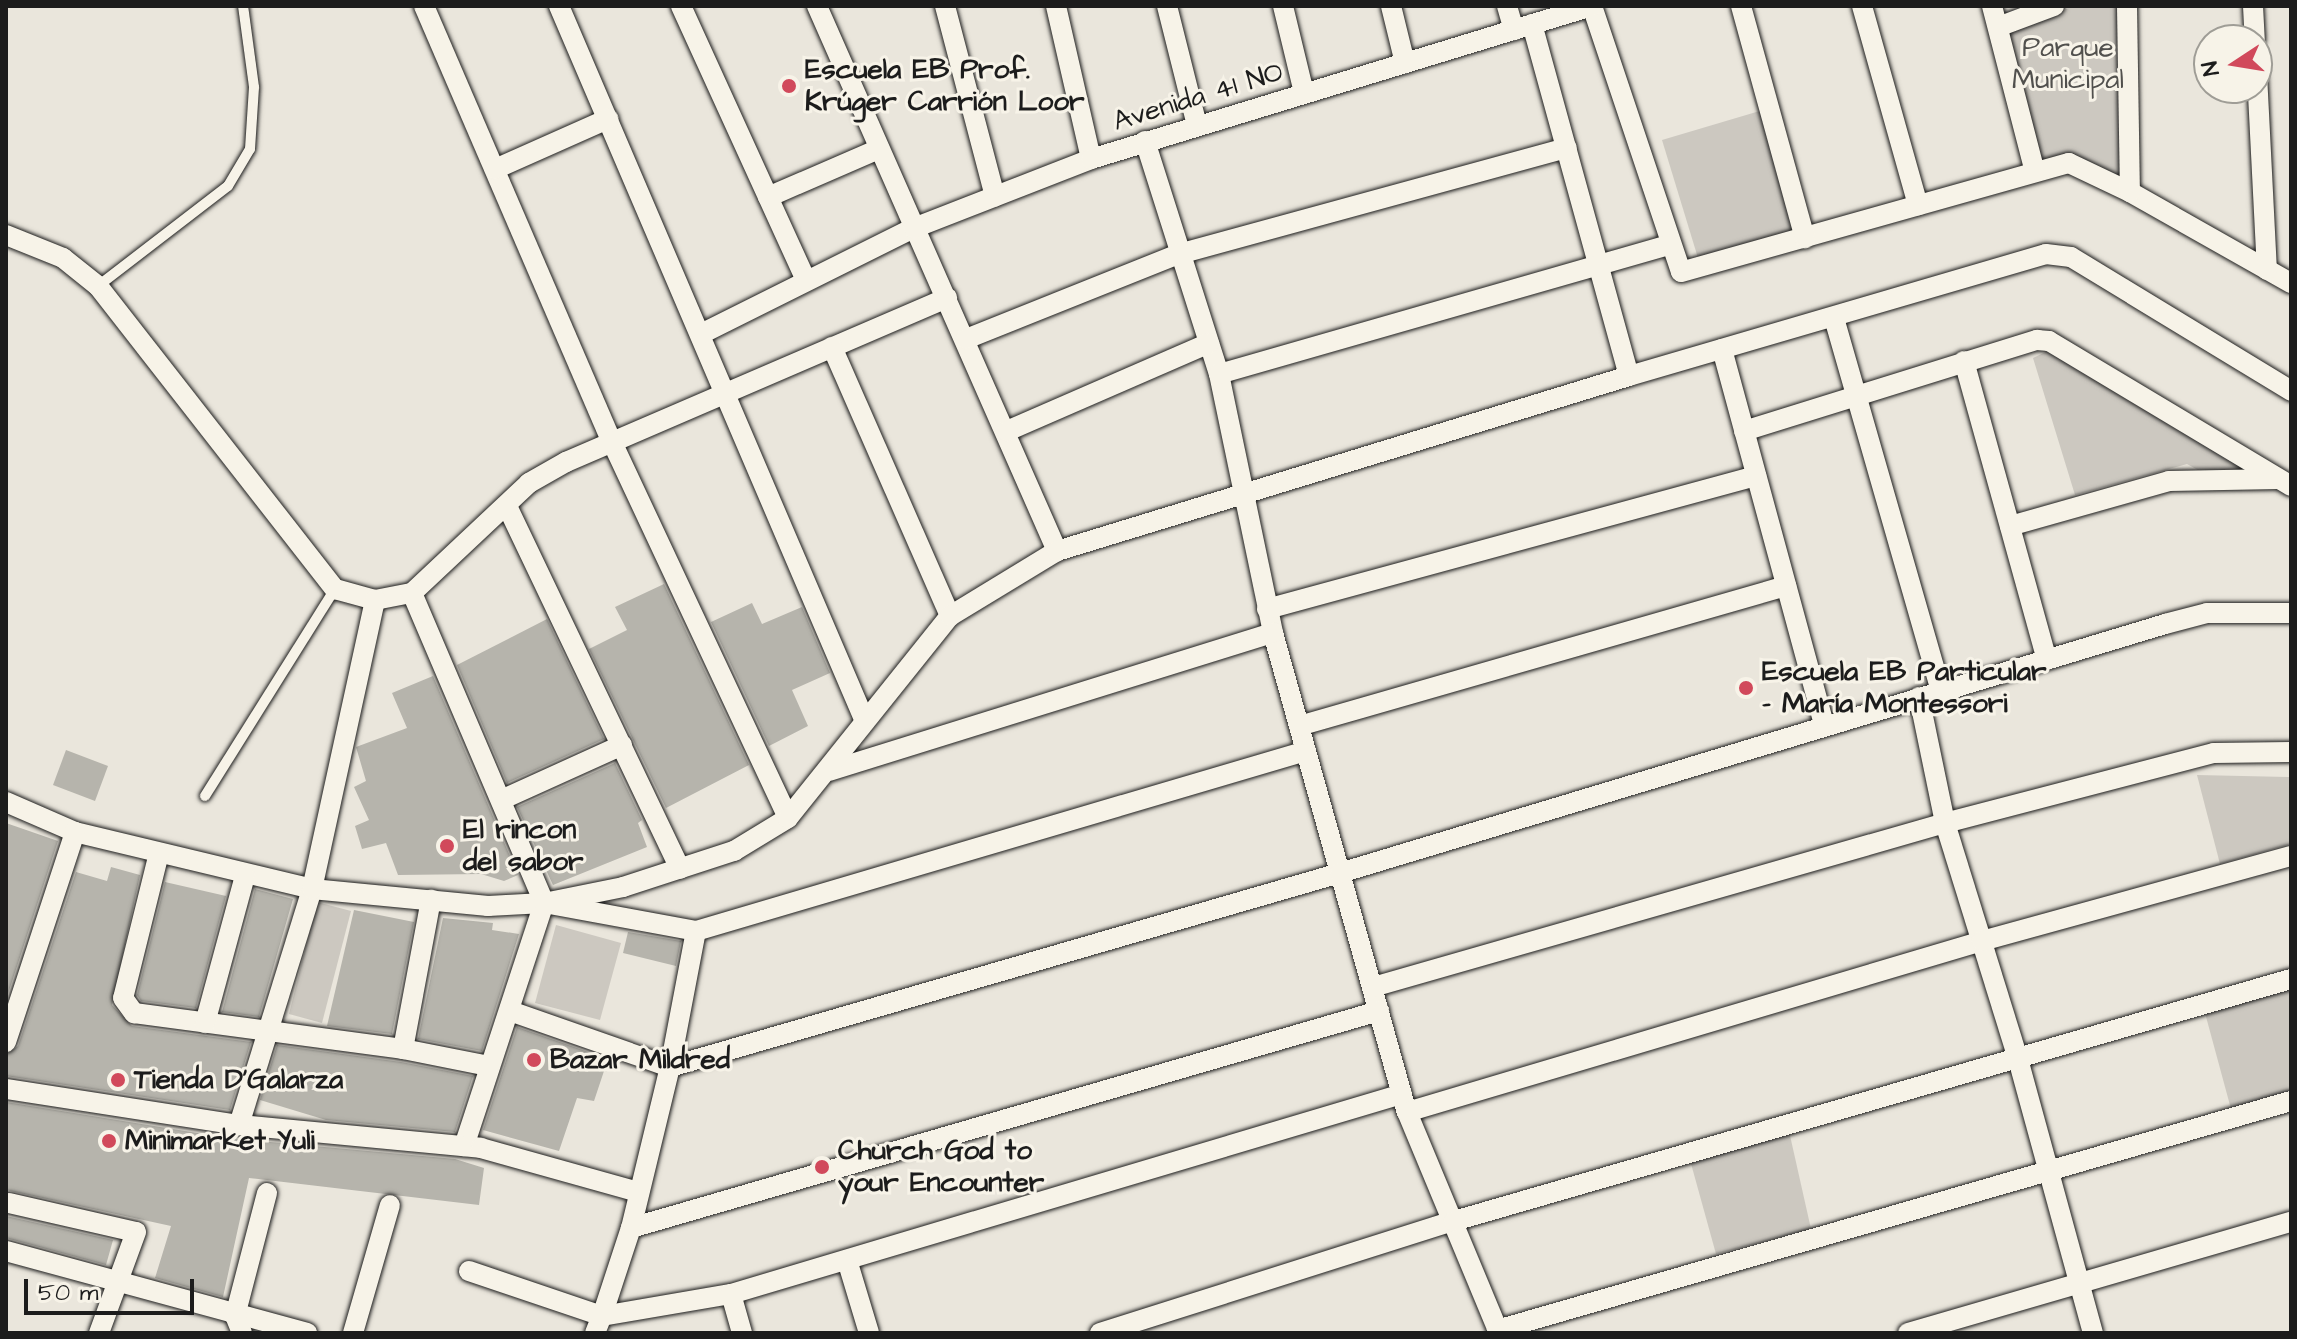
<!DOCTYPE html>
<html>
<head>
<meta charset="utf-8">
<style>
	body { margin:0 }
	#map { position:relative; width:2297px; height:1339px; overflow:hidden; background:#eae6dc; font-family:"Architects Daughter",sans-serif }
	div>[style] { position:absolute }
	.green>* { inset:0; background:#ccc8c0 }
	.building>* { inset:0; background:#b6b4ac }
	.roads { filter:drop-shadow(0 0 2px #1c1c1c) drop-shadow(0 0 2px #1c1c1c) }
	.lane>* { height:10px; margin:-5px; padding:0 5px; transform-origin:5px; border-radius:5px; background:#f7f3e8 }
	.street>* { height:20px; margin:-10px; padding:0 10px; transform-origin:10px; border-radius:10px; background:#f7f3e8 }
	.dots>* { width:22px; height:22px; translate:-50% -50%; box-sizing:border-box; border:4px solid #f7f3e8; border-radius:50% }
	span { translate:-50% -50%; white-space:nowrap; text-align:center; line-height:1.15; -webkit-text-stroke:6px #f7f3e8; paint-order:stroke }
	.park-label { font-size:28px; color:#51504d }
	.poi-label { font-size:28px; color:#1c1c1c; font-weight:700 }
	.left { translate:0 -50%; text-align:left }
	.street-label { font-size:28px; color:#1c1c1c }
	.frame { position:absolute; inset:0; border:8px solid #1c1c1c; pointer-events:none }
	.north { position:absolute; left:2193px; top:24px; width:80px; height:80px; box-sizing:border-box; background:#f7f3e8; border:2px solid #9f9d96; border-radius:50%; rotate:258deg; font-size:22px; font-weight:700; line-height:32px; text-align:center; color:#1c1c1c }
	.north::after { content:''; display:block; margin:auto; width:28px; height:36px; background:#d1495b; clip-path:polygon(50% 0,100% 100%,50% 72%,0 100%) }
	.scale { position:absolute; left:24px; top:1279px; width:170px; height:36px; box-sizing:border-box; border:4px solid #1c1c1c; border-top:0; padding-left:10px; font-size:24px; line-height:28px; white-space:nowrap; color:#1c1c1c; -webkit-text-stroke:6px #f7f3e8; paint-order:stroke }
</style>
</head>
<body>
<div id="map">
	<div class="green">
		<div style="clip-path:polygon(2118px 6px,2124px 181px,2041px 163px,2005px 32px,2069px 8px)"></div>
		<div style="clip-path:polygon(1763px 110px,1796px 230px,1698px 258px,1662px 140px)"></div>
		<div style="clip-path:polygon(2054px 348px,2253px 468px,2249px 476px,2205px 474px,2187px 464px,2075px 495px,2033px 358px)"></div>
		<div style="clip-path:polygon(2197px 775px,2291px 777px,2291px 844px,2220px 864px)"></div>
		<div style="clip-path:polygon(317px 902px,351px 911px,322px 1023px,289px 1014px)"></div>
		<div style="clip-path:polygon(556px 925px,621px 943px,600px 1020px,535px 1003px)"></div>
		<div style="clip-path:polygon(2291px 987px,2291px 1091px,2231px 1109px,2205px 1013px)"></div>
		<div style="clip-path:polygon(1789px 1131px,1811px 1229px,1716px 1254px,1690px 1160px)"></div>
	</div>
	<div class="building">
		<div style="clip-path:polygon(664px 584px,749px 765px,666px 808px,589px 649px,627px 630px,615px 607px)"></div>
		<div style="clip-path:polygon(752px 603px,762px 624px,802px 607px,830px 673px,792px 690px,808px 726px,769px 746px,711px 622px)"></div>
		<div style="clip-path:polygon(547px 619px,604px 739px,507px 783px,457px 665px)"></div>
		<div style="clip-path:polygon(433px 676px,518px 875px,504px 881px,481px 874px,398px 875px,386px 843px,362px 849px,355px 826px,369px 820px,354px 787px,366px 781px,356px 747px,407px 728px,392px 693px)"></div>
		<div style="clip-path:polygon(66px 750px,108px 766px,95px 801px,53px 785px)"></div>
		<div style="clip-path:polygon(615px 763px,642px 820px,638px 823px,647px 847px,553px 885px,517px 807px)"></div>
		<div style="clip-path:polygon(6px 823px,58px 841px,6px 1000px)"></div>
		<div style="clip-path:polygon(111px 867px,140px 875px,112px 1005px,132px 1026px,251px 1042px,230px 1110px,6px 1076px,6px 1055px,18px 1046px,76px 872px,107px 881px)"></div>
		<div style="clip-path:polygon(165px 882px,226px 896px,196px 1008px,141px 1001px,137px 995px)"></div>
		<div style="clip-path:polygon(255px 889px,293px 899px,259px 1017px,222px 1012px)"></div>
		<div style="clip-path:polygon(354px 910px,414px 922px,392px 1034px,327px 1026px)"></div>
		<div style="clip-path:polygon(443px 918px,493px 923px,492px 930px,519px 934px,482px 1051px,418px 1039px)"></div>
		<div style="clip-path:polygon(628px 932px,681px 941px,676px 966px,623px 953px)"></div>
		<div style="clip-path:polygon(517px 1027px,608px 1059px,594px 1101px,577px 1098px,559px 1151px,483px 1130px)"></div>
		<div style="clip-path:polygon(277px 1045px,401px 1062px,473px 1076px,455px 1132px,326px 1120px,260px 1100px)"></div>
		<div style="clip-path:polygon(6px 1102px,228px 1138px,455px 1159px,484px 1168px,479px 1205px,249px 1178px,223px 1297px,155px 1278px,171px 1226px,6px 1190px)"></div>
		<div style="clip-path:polygon(6px 1216px,113px 1240px,106px 1265px,6px 1238px)"></div>
	</div>
	<div class="roads">
		<div class="lane">
			<div style="left:98px;top:286px;width:164px;rotate:-37.6deg"></div>
			<div style="left:228px;top:186px;width:43px;rotate:-59.3deg"></div>
			<div style="left:250px;top:149px;width:62px;rotate:-86.3deg"></div>
			<div style="left:254px;top:87px;width:82px;rotate:-97.7deg"></div>
			<div style="left:205px;top:796px;width:244px;rotate:-57.9deg"></div>
		</div>
		<div class="street">
			<div style="left:424px;top:6px;width:475px;rotate:66.7deg"></div>
			<div style="left:612px;top:442px;width:415px;rotate:64.9deg"></div>
			<div style="left:559px;top:6px;width:775px;rotate:66.84deg"></div>
			<div style="left:681px;top:6px;width:301px;rotate:65.5deg"></div>
			<div style="left:817px;top:6px;width:596px;rotate:66.23deg"></div>
			<div style="left:945px;top:6px;width:197px;rotate:75.3deg"></div>
			<div style="left:1056px;top:6px;width:157px;rotate:77.1deg"></div>
			<div style="left:1167px;top:6px;width:123px;rotate:75.9deg"></div>
			<div style="left:1283px;top:6px;width:89px;rotate:76.4deg"></div>
			<div style="left:1391px;top:6px;width:59px;rotate:76.2deg"></div>
			<div style="left:1507px;top:6px;width:25px;rotate:74deg"></div>
			<div style="left:1592px;top:6px;width:280px;rotate:71.5deg"></div>
			<div style="left:1681px;top:272px;width:403px;rotate:-15.7deg"></div>
			<div style="left:2069px;top:163px;width:68px;rotate:25.4deg"></div>
			<div style="left:2130px;top:192px;width:185px;rotate:29.5deg"></div>
			<div style="left:1741px;top:6px;width:241px;rotate:74.6deg"></div>
			<div style="left:1862px;top:6px;width:207px;rotate:74.3deg"></div>
			<div style="left:1992px;top:6px;width:171px;rotate:75.5deg"></div>
			<div style="left:2127px;top:6px;width:186px;rotate:89.1deg"></div>
			<div style="left:2253px;top:6px;width:34px;rotate:87deg"></div>
			<div style="left:1532px;top:24px;width:365px;rotate:74.6deg"></div>
			<div style="left:1998px;top:27px;width:60px;rotate:-20.6deg"></div>
			<div style="left:2257px;top:74px;width:196px;rotate:87.1deg"></div>
			<div style="left:1145px;top:141px;width:244px;rotate:72.4deg"></div>
			<div style="left:1219px;top:374px;width:265px;rotate:78.2deg"></div>
			<div style="left:1273px;top:633px;width:497px;rotate:74.4deg"></div>
			<div style="left:1407px;top:1112px;width:239px;rotate:67.4deg"></div>
			<div style="left:495px;top:169px;width:124px;rotate:-23.9deg"></div>
			<div style="left:768px;top:197px;width:121px;rotate:-23.4deg"></div>
			<div style="left:6px;top:235px;width:61px;rotate:22deg"></div>
			<div style="left:63px;top:258px;width:45px;rotate:38.7deg"></div>
			<div style="left:98px;top:286px;width:385px;rotate:52deg"></div>
			<div style="left:335px;top:589px;width:41px;rotate:15.4deg"></div>
			<div style="left:375px;top:600px;width:38px;rotate:-11deg"></div>
			<div style="left:412px;top:593px;width:161px;rotate:-43.2deg"></div>
			<div style="left:529px;top:483px;width:43px;rotate:-29.6deg"></div>
			<div style="left:566px;top:462px;width:415px;rotate:-23.3deg"></div>
			<div style="left:1834px;top:318px;width:388px;rotate:74deg"></div>
			<div style="left:701px;top:334px;width:238px;rotate:-26.5deg"></div>
			<div style="left:914px;top:228px;width:190px;rotate:-21.3deg"></div>
			<div style="left:1091px;top:159px;width:524px;rotate:-16.98deg"></div>
			<div style="left:966px;top:339px;width:229px;rotate:-21.8deg"></div>
			<div style="left:1179px;top:254px;width:402px;rotate:-15.3deg"></div>
			<div style="left:832px;top:347px;width:294px;rotate:66.3deg"></div>
			<div style="left:1722px;top:349px;width:389px;rotate:74.8deg"></div>
			<div style="left:1964px;top:361px;width:310px;rotate:74.5deg"></div>
			<div style="left:1219px;top:374px;width:470px;rotate:-16deg"></div>
			<div style="left:1007px;top:431px;width:220px;rotate:-23.5deg"></div>
			<div style="left:1744px;top:431px;width:307px;rotate:-17.3deg"></div>
			<div style="left:2037px;top:340px;width:12px;rotate:5deg"></div>
			<div style="left:2049px;top:341px;width:282px;rotate:30.9deg"></div>
			<div style="left:507px;top:506px;width:402px;rotate:64.5deg"></div>
			<div style="left:2010px;top:526px;width:165px;rotate:-15.8deg"></div>
			<div style="left:2169px;top:481px;width:109px;rotate:-1.1deg"></div>
			<div style="left:412px;top:593px;width:337px;rotate:66.9deg"></div>
			<div style="left:544px;top:903px;width:256px;rotate:108.2deg"></div>
			<div style="left:1267px;top:609px;width:507px;rotate:-15.22deg"></div>
			<div style="left:1919px;top:697px;width:129px;rotate:78.3deg"></div>
			<div style="left:1945px;top:823px;width:247px;rotate:72.8deg"></div>
			<div style="left:2018px;top:1059px;width:284px;rotate:74.7deg"></div>
			<div style="left:1299px;top:726px;width:507px;rotate:-16.04deg"></div>
			<div style="left:829px;top:771px;width:465px;rotate:-17.3deg"></div>
			<div style="left:501px;top:800px;width:133px;rotate:-24.4deg"></div>
			<div style="left:6px;top:802px;width:75px;rotate:23.5deg"></div>
			<div style="left:75px;top:832px;width:244px;rotate:13.5deg"></div>
			<div style="left:312px;top:889px;width:177px;rotate:5.5deg"></div>
			<div style="left:488px;top:906px;width:56px;rotate:-3.1deg"></div>
			<div style="left:544px;top:903px;width:155px;rotate:10.4deg"></div>
			<div style="left:696px;top:931px;width:636px;rotate:-16.44deg"></div>
			<div style="left:159px;top:853px;width:149px;rotate:103.9deg"></div>
			<div style="left:123px;top:998px;width:19px;rotate:54deg"></div>
			<div style="left:134px;top:1013px;width:271px;rotate:7.6deg"></div>
			<div style="left:403px;top:1049px;width:88px;rotate:11.2deg"></div>
			<div style="left:544px;top:903px;width:81px;rotate:-11.4deg"></div>
			<div style="left:623px;top:887px;width:117px;rotate:-18deg"></div>
			<div style="left:734px;top:851px;width:63px;rotate:-31.4deg"></div>
			<div style="left:788px;top:818px;width:259px;rotate:-51.3deg"></div>
			<div style="left:950px;top:616px;width:125px;rotate:-31.3deg"></div>
			<div style="left:1057px;top:551px;width:598px;rotate:-17.01deg"></div>
			<div style="left:1629px;top:376px;width:434px;rotate:-16.3deg"></div>
			<div style="left:2046px;top:254px;width:25px;rotate:7deg"></div>
			<div style="left:2071px;top:257px;width:258px;rotate:31.3deg"></div>
			<div style="left:1373px;top:987px;width:595px;rotate:-16deg"></div>
			<div style="left:1945px;top:823px;width:278px;rotate:-14.6deg"></div>
			<div style="left:2214px;top:753px;width:77px;rotate:-0.7deg"></div>
			<div style="left:510px;top:1011px;width:170px;rotate:19.3deg"></div>
			<div style="left:670px;top:1067px;width:698px;rotate:-16.15deg"></div>
			<div style="left:1340px;top:873px;width:862px;rotate:-16.79deg"></div>
			<div style="left:2165px;top:624px;width:43px;rotate:-14.7deg"></div>
			<div style="left:2207px;top:613px;width:84px"></div>
			<div style="left:205px;top:1023px;width:152px;rotate:-74.8deg"></div>
			<div style="left:6px;top:1042px;width:221px;rotate:-71.8deg"></div>
			<div style="left:403px;top:1049px;width:152px;rotate:-79.4deg"></div>
			<div style="left:6px;top:1089px;width:236px;rotate:8.8deg"></div>
			<div style="left:239px;top:1125px;width:243px;rotate:5.4deg"></div>
			<div style="left:481px;top:1148px;width:164px;rotate:15.6deg"></div>
			<div style="left:1407px;top:1112px;width:600px;rotate:-16.56deg"></div>
			<div style="left:1982px;top:941px;width:320px;rotate:-15.4deg"></div>
			<div style="left:239px;top:1125px;width:247px;rotate:-72.8deg"></div>
			<div style="left:312px;top:889px;width:296px;rotate:-77.7deg"></div>
			<div style="left:9px;top:1203px;width:130px;rotate:12.9deg"></div>
			<div style="left:136px;top:1232px;width:108px;rotate:110.1deg"></div>
			<div style="left:631px;top:1228px;width:779px;rotate:-16.18deg"></div>
			<div style="left:6px;top:1251px;width:312px;rotate:15.2deg"></div>
			<div style="left:847px;top:1260px;width:76px;rotate:73.2deg"></div>
			<div style="left:469px;top:1271px;width:140px;rotate:18.7deg"></div>
			<div style="left:602px;top:1316px;width:93px;rotate:-71.8deg"></div>
			<div style="left:631px;top:1228px;width:166px;rotate:-76.4deg"></div>
			<div style="left:670px;top:1067px;width:138px;rotate:-79.2deg"></div>
			<div style="left:731px;top:1294px;width:41px;rotate:74.2deg"></div>
			<div style="left:1497px;top:1330px;width:826px;rotate:-16.09deg"></div>
			<div style="left:242px;top:1333px;width:18px;rotate:-112deg"></div>
			<div style="left:235px;top:1316px;width:127px;rotate:-75.4deg"></div>
			<div style="left:353px;top:1333px;width:133px;rotate:-73.9deg"></div>
			<div style="left:595px;top:1333px;width:18px;rotate:-68deg"></div>
			<div style="left:602px;top:1316px;width:131px;rotate:-9.7deg"></div>
			<div style="left:731px;top:1294px;width:700px;rotate:-16.6deg"></div>
			<div style="left:1100px;top:1333px;width:371px;rotate:-17.6deg"></div>
			<div style="left:1454px;top:1221px;width:871px;rotate:-16.13deg"></div>
			<div style="left:1908px;top:1333px;width:399px;rotate:-16.2deg"></div>
		</div>
	</div>
	<div class="dots">
		<div style="left:789px;top:86px;background:#d1495b"></div>
		<div style="left:1746px;top:688px;background:#d1495b"></div>
		<div style="left:447px;top:846px;background:#d1495b"></div>
		<div style="left:534px;top:1060px;background:#d1495b"></div>
		<div style="left:118px;top:1080px;background:#d1495b"></div>
		<div style="left:109px;top:1141px;background:#d1495b"></div>
		<div style="left:822px;top:1167px;background:#d1495b"></div>
	</div>
	<div class="park-label">
		<span style="left:2068px;top:64px">Parque<br>Municipal</span>
	</div>
	<div class="poi-label">
		<span class="left" style="left:805px;top:86px">Escuela EB Prof.<br>Krúger Carrión Loor</span>
		<span class="left" style="left:1762px;top:688px">Escuela EB Particular<br>- María Montessori</span>
		<span class="left" style="left:463px;top:846px">El rincon<br>del sabor</span>
		<span class="left" style="left:550px;top:1060px">Bazar Mildred</span>
		<span class="left" style="left:134px;top:1080px">Tienda D'Galarza</span>
		<span class="left" style="left:125px;top:1141px">Minimarket Yuli</span>
		<span class="left" style="left:838px;top:1167px">Church God to<br>your Encounter</span>
	</div>
	<div class="street-label">
		<span style="left:1198px;top:97px;rotate:-17deg">Avenida 41 NO</span>
	</div>
	<div class="frame"></div>
	<div class="north">N</div>
	<div class="scale">50 m</div>
</div>
</body>
</html>
